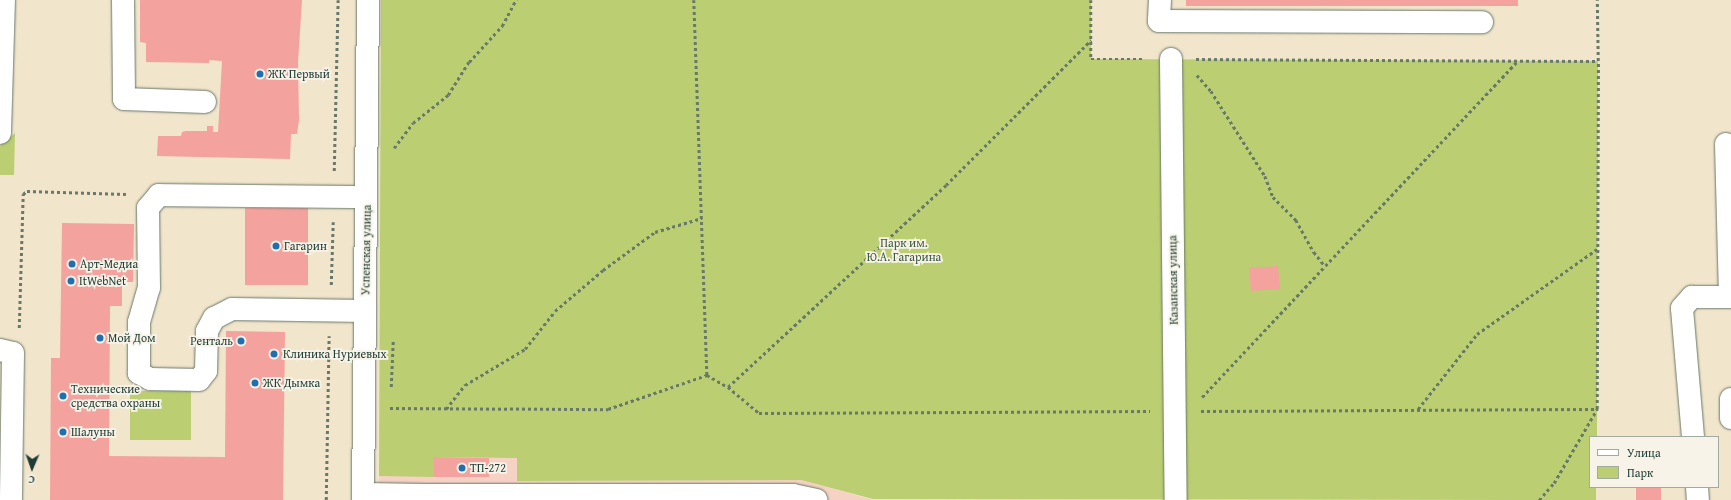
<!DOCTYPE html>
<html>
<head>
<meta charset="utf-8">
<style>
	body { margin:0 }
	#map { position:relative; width:1731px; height:500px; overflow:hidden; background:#f1e5cc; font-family:"Gentium Book Plus",serif }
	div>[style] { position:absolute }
	.built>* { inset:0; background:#f6d2c4 }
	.green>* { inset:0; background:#bbce72 }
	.building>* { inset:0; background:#f3a29d }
	.path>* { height:2.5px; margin-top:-1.25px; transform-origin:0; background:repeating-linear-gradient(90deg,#687869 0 3px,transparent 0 6px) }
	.roads { filter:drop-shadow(0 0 1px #687869) drop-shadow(0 0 1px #687869) }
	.minor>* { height:22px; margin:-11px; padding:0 11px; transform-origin:11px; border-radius:11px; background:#fff }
	.dots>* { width:11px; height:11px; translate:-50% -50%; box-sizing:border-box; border:2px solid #f7f3e8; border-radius:50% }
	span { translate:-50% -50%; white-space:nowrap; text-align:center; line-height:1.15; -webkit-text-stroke:3.5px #f7f3e8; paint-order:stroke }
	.poi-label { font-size:12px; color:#1f3d34 }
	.left { translate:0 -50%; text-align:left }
	.right { translate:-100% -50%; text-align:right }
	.park-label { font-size:12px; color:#3e5a40 }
	.street-label { font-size:12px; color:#1f3d34 }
	.legend { position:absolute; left:1589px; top:436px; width:130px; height:52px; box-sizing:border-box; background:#f7f3e8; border:1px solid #a1aaa0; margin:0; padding:5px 7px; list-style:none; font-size:12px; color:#1f3d34 }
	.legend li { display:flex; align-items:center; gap:8px; height:20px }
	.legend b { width:20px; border:1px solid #a1aaa0 }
	.north { position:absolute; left:12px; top:448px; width:40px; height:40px; -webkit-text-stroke:3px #f7f3e8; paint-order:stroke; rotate:182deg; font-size:11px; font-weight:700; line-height:16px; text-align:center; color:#1f3d34 }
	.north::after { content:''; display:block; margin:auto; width:14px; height:18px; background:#1f3d34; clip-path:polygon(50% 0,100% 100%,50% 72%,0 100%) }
</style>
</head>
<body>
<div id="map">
	<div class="built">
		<div style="clip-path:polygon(434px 457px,517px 458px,517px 481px,801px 480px,873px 500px,378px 500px,379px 476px)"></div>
	</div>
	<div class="green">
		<div style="clip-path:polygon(381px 0,1091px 0,1091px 59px,1598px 61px,1597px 437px,1590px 437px,1590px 487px,1596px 487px,1596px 500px,873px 499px,801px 480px,517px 481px,517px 458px,435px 457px,434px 477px,379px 476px)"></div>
		<div style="clip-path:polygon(15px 133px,14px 175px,0 175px,0 146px)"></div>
		<div style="clip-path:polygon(130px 391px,191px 391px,191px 440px,130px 440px)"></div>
	</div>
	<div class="building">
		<div style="clip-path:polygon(140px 0,302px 0,298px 62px,299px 120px,297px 134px,291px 134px,290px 159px,157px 156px,158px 136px,181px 136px,182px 132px,186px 131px,207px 131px,207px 126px,213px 126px,213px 132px,218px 132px,222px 61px,209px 60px,209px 63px,146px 62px,146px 43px,140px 42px)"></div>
		<div style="clip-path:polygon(1186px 0,1518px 0,1518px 6px,1186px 6px)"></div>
		<div style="clip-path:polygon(245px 208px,308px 208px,308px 285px,245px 285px)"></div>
		<div style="clip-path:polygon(62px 223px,134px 224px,133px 282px,122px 282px,122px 306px,110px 306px,109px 456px,225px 457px,226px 331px,285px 332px,283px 500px,50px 500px,51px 358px,60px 358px)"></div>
		<div style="clip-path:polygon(1278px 266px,1280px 289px,1251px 291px,1249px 268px)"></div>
		<div style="clip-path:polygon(434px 457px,489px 458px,489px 477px,434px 477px)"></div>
		<div style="clip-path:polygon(1636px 487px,1661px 487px,1661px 500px,1636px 500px)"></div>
	</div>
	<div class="path">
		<div style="left:694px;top:0;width:375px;rotate:88deg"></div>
		<div style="left:1091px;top:0;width:59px;rotate:90deg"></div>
		<div style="left:1091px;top:59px;width:54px"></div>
		<div style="left:1196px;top:59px;width:402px;rotate:0.3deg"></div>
		<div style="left:1598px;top:61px;width:61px;rotate:-90.9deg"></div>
		<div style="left:1197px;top:75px;width:21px;rotate:49deg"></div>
		<div style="left:1211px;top:91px;width:101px;rotate:57.6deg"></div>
		<div style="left:1265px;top:176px;width:22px;rotate:69deg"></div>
		<div style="left:1273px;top:197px;width:33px;rotate:45deg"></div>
		<div style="left:1296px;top:220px;width:37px;rotate:61deg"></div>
		<div style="left:1314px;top:252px;width:18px;rotate:52deg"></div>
		<div style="left:394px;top:148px;width:31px;rotate:-53deg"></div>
		<div style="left:413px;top:123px;width:45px;rotate:-38.7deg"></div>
		<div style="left:448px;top:95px;width:39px;rotate:-58deg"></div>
		<div style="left:469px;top:62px;width:49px;rotate:-47.5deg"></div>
		<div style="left:502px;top:26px;width:30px;rotate:-62deg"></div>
		<div style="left:334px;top:171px;width:171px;rotate:-88.7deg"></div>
		<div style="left:331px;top:285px;width:63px;rotate:-88.2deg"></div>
		<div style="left:19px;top:328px;width:134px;rotate:-88.3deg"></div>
		<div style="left:23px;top:194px;width:5px;rotate:-37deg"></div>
		<div style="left:27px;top:191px;width:99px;rotate:1.7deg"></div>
		<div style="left:391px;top:387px;width:46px;rotate:-87.5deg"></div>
		<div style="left:728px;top:387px;width:40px;rotate:40deg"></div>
		<div style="left:759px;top:413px;width:391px;rotate:-0.3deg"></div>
		<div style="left:1202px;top:397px;width:461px;rotate:-46.8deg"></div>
		<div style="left:390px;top:408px;width:218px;rotate:0.3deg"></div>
		<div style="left:608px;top:409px;width:105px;rotate:-19deg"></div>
		<div style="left:707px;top:375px;width:24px;rotate:30deg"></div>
		<div style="left:728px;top:387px;width:297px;rotate:-42.8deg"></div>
		<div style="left:946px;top:185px;width:205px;rotate:-45deg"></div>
		<div style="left:446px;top:409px;width:31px;rotate:-52deg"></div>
		<div style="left:465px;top:385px;width:70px;rotate:-31deg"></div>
		<div style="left:525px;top:349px;width:48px;rotate:-51.7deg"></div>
		<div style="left:555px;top:311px;width:63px;rotate:-40.5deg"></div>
		<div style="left:603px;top:270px;width:64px;rotate:-36.2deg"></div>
		<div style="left:655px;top:232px;width:49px;rotate:-16.6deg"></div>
		<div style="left:1418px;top:409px;width:95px;rotate:-51.8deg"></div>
		<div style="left:1477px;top:334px;width:147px;rotate:-35.3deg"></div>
		<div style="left:1201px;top:411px;width:396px;rotate:-0.3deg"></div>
		<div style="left:326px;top:500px;width:164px;rotate:-89deg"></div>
		<div style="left:1539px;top:500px;width:23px;rotate:-49deg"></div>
		<div style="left:1554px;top:483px;width:86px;rotate:-59.8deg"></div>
		<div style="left:1597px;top:409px;width:348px;rotate:-89.8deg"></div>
	</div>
	<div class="roads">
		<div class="minor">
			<div style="left:123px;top:0;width:99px;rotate:89.4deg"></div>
			<div style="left:124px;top:99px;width:81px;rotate:2.1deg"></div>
			<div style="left:1160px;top:0;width:21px;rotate:93deg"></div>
			<div style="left:1159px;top:21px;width:323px;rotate:0.2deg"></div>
			<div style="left:1171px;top:59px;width:441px;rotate:89.4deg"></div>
			<div style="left:0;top:133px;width:133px;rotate:-88.3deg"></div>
			<div style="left:1726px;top:144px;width:151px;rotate:88.5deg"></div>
			<div style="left:365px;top:311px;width:133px;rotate:-179.1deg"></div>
			<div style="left:232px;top:309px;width:20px;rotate:153deg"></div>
			<div style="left:214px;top:318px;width:15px;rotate:118deg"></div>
			<div style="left:207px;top:331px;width:40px;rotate:91.4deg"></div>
			<div style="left:206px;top:371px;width:11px;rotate:128deg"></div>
			<div style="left:199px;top:380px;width:49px;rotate:-178.8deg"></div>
			<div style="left:150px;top:379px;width:13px;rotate:-151deg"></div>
			<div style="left:139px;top:373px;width:51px;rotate:-90deg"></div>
			<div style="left:139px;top:322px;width:35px;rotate:-74deg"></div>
			<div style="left:149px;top:288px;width:80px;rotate:-90.7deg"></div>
			<div style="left:148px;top:208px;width:17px;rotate:-50deg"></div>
			<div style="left:159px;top:195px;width:207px;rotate:0.6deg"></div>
			<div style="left:0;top:350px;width:13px;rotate:13deg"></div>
			<div style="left:13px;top:353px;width:147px;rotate:90.8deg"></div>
			<div style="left:1731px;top:399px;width:19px;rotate:90deg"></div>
			<div style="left:1693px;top:437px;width:129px;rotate:-94.9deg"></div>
			<div style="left:1682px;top:308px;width:15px;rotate:-48deg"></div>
			<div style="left:1692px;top:297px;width:39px"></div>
			<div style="left:1697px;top:487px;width:13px;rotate:86deg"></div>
			<div style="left:363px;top:494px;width:62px;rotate:0.9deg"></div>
			<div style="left:363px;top:500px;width:500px;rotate:-89.43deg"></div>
			<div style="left:425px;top:500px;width:5px;rotate:-90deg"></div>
			<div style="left:425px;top:495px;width:368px"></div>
			<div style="left:793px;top:495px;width:24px;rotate:12deg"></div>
		</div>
	</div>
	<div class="dots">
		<div style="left:260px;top:74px;background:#1f6fb2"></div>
		<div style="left:276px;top:246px;background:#1f6fb2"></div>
		<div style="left:72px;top:264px;background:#1f6fb2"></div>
		<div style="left:71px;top:281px;background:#1f6fb2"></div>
		<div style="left:100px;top:338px;background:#1f6fb2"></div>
		<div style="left:241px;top:341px;background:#1f6fb2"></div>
		<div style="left:274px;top:354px;background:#1f6fb2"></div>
		<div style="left:255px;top:383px;background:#1f6fb2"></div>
		<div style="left:63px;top:396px;background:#1f6fb2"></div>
		<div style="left:63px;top:432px;background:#1f6fb2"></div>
		<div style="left:462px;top:468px;background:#1f6fb2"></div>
	</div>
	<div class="poi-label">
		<span class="left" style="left:268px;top:74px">ЖК Первый</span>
		<span class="left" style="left:284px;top:246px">Гагарин</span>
		<span class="left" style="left:80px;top:264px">Арт-Медиа</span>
		<span class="left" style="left:79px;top:281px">ItWebNet</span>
		<span class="left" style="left:108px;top:338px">Мой Дом</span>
		<span class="right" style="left:233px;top:341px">Ренталь</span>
		<span class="left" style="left:283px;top:354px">Клиника Нуриевых</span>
		<span class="left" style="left:263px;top:383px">ЖК Дымка</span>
		<span class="left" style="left:71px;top:396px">Технические<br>средства охраны</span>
		<span class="left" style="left:71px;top:432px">Шалуны</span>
		<span class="left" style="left:470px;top:468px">ТП-272</span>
	</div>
	<div class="park-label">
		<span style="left:904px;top:250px">Парк им.<br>Ю.А. Гагарина</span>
	</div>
	<div class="street-label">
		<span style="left:366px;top:250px;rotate:-89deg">Успенская улица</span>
		<span style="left:1173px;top:280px;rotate:-91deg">Казанская улица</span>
	</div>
	<ul class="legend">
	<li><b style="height:5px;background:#fff"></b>Улица</li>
	<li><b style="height:11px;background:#bbce72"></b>Парк</li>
	</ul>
	<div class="north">С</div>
</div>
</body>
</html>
